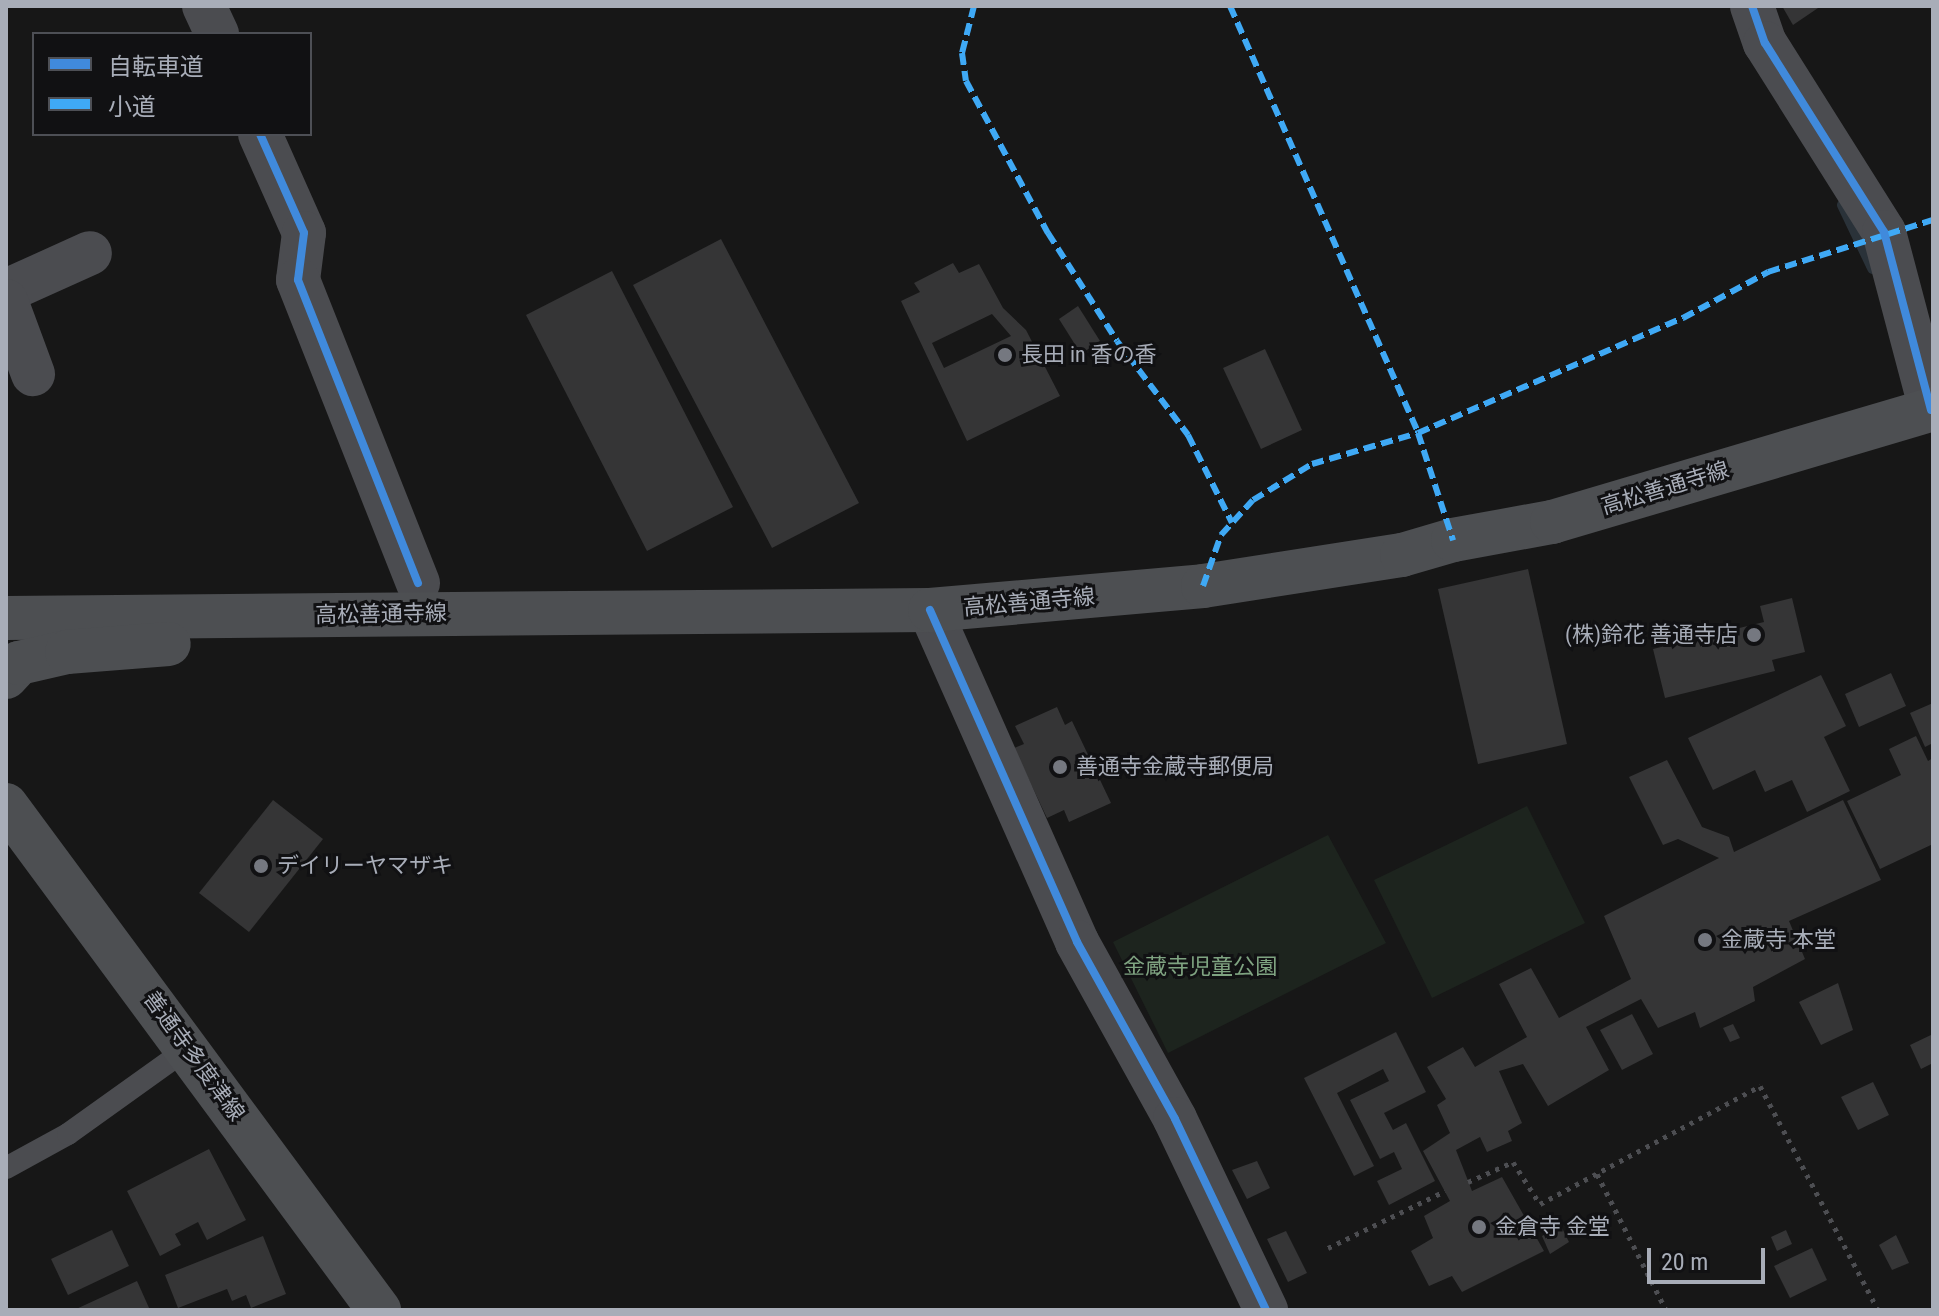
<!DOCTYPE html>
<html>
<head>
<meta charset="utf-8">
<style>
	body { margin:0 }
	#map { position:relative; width:1939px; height:1316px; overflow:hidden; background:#171717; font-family:"Roboto Condensed","Noto Sans JP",sans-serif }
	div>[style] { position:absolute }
	.green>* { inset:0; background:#1d241e }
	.stream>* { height:12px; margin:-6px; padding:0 6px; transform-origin:6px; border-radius:6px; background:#2a3239 }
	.building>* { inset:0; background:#353536 }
	.path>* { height:5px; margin-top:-2.5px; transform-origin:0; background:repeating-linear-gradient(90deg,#4d4e52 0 4px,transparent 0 10px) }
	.service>* { height:22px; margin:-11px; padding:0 11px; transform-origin:11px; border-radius:11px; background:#4b4c50 }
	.minor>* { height:44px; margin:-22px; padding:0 22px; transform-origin:22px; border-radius:22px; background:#4b4c50 }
	.primary>* { height:44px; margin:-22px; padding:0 22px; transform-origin:22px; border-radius:22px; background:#4d4f52 }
	.quiet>* { height:6px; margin-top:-3px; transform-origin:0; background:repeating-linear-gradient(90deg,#3fa9f5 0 12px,transparent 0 18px) }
	.cycleway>* { height:8px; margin:-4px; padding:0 4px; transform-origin:4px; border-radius:4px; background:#408adc }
	.dots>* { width:22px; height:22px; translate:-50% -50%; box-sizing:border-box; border:4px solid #111113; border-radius:50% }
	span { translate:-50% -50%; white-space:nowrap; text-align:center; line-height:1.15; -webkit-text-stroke:6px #111113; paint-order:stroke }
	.poi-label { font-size:22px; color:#a8adb8 }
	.left { translate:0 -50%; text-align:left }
	.right { translate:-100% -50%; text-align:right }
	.street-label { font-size:22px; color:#a8adb8 }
	.park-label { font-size:22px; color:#7fa381 }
	.frame { position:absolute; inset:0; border:8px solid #a8adb8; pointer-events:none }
	.legend { position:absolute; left:32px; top:32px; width:280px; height:104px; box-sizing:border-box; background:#111113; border:2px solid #4d4f55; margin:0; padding:10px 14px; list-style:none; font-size:24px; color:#a8adb8 }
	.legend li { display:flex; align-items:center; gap:16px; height:40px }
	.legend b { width:40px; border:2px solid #4d4f55 }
	.scale { position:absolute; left:1647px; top:1248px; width:118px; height:36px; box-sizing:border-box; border:4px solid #a8adb8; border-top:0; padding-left:10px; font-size:24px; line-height:28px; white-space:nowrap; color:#a8adb8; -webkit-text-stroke:6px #111113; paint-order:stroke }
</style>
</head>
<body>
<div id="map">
	<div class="green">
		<div style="clip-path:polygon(1527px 806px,1585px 923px,1432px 998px,1374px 880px)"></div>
		<div style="clip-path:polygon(1328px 835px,1386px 943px,1168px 1053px,1113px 942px)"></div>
	</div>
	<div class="stream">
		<div style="left:1843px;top:205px;width:70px;rotate:64.5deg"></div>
	</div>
	<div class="building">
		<div style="clip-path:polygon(1782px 6px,1821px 6px,1793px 25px)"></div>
		<div style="clip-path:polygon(721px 239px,859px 503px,772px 548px,633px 285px)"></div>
		<div style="clip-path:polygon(evenodd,953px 263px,959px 273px,979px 264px,1003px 308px,1026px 330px,1060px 396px,967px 441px,901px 301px,920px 292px,914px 283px,953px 263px,992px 314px,1011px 336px,944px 368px,932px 343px,992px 314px)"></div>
		<div style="clip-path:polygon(612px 271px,733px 507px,647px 551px,526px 315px)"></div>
		<div style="clip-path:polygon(1078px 306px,1100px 341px,1081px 354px,1059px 319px)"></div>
		<div style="clip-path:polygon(1265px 349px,1302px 430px,1261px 449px,1223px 368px)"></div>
		<div style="clip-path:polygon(1528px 569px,1567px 744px,1478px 764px,1438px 589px)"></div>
		<div style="clip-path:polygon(1792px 598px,1805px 652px,1772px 660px,1775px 671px,1665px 698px,1653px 649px,1764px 622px,1760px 606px)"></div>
		<div style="clip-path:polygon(1891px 673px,1906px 706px,1859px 727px,1845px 694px)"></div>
		<div style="clip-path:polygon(1821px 675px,1846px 726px,1824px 737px,1850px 791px,1807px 812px,1792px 780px,1765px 792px,1755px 770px,1713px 790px,1688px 738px)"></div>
		<div style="clip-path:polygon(1933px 703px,1933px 743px,1925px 747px,1910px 713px)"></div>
		<div style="clip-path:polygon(1057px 707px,1065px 725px,1072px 721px,1111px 803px,1069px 822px,1064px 810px,1047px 818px,1014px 748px,1024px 744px,1015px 726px)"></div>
		<div style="clip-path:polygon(1916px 736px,1928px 761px,1933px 758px,1933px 844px,1880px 869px,1847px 801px,1901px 775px,1889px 749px)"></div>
		<div style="clip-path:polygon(1667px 760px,1702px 827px,1729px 837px,1734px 852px,1843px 800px,1881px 880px,1789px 921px,1805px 959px,1753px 987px,1755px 1001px,1700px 1028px,1695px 1012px,1658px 1028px,1641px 999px,1586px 1027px,1609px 1070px,1548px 1106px,1523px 1064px,1499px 1071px,1522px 1123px,1508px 1131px,1512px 1141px,1487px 1152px,1480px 1137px,1456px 1150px,1472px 1191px,1502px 1177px,1544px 1251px,1462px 1292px,1452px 1276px,1429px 1286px,1411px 1251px,1433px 1238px,1424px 1216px,1450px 1201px,1423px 1151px,1450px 1133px,1437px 1105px,1446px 1099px,1427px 1067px,1463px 1047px,1475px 1067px,1527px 1037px,1499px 984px,1531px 968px,1559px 1018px,1631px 979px,1604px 916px,1719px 858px,1678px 839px,1663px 845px,1629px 777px)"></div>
		<div style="clip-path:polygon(273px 800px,323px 839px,249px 932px,199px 893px)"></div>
		<div style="clip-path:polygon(1838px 983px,1853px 1030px,1821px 1045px,1799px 1002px)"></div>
		<div style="clip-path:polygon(1632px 1014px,1653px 1054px,1622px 1070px,1600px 1030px)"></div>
		<div style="clip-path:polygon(1733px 1024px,1740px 1038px,1730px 1042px,1723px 1028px)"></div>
		<div style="clip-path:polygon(1396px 1032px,1426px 1092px,1384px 1113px,1393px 1130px,1406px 1123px,1435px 1181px,1389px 1205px,1377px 1181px,1402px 1169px,1394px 1152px,1380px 1159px,1350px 1100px,1389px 1081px,1383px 1069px,1337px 1093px,1374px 1166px,1354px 1176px,1304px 1078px)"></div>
		<div style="clip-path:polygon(1933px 1034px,1933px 1063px,1921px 1069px,1910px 1045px)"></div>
		<div style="clip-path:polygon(1873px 1082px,1889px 1115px,1858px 1130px,1841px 1097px)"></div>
		<div style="clip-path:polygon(209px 1149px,246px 1220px,207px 1240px,198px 1222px,175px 1234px,181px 1245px,160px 1256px,127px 1191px)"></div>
		<div style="clip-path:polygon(1257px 1161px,1270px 1188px,1247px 1199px,1232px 1170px)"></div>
		<div style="clip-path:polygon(1561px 1226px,1569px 1242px,1550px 1254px,1542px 1236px)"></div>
		<div style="clip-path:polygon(112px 1230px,129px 1266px,68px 1295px,51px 1259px)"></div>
		<div style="clip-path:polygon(1786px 1230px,1792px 1244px,1777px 1251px,1771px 1237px)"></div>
		<div style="clip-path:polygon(1286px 1231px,1307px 1273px,1288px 1282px,1267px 1239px)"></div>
		<div style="clip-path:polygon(1896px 1235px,1909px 1263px,1892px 1270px,1879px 1245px)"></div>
		<div style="clip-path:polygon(263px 1236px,286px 1294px,251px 1308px,246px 1295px,232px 1301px,227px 1289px,178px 1308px,165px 1275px)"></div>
		<div style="clip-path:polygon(1812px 1248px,1827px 1280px,1790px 1298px,1774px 1266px)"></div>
		<div style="clip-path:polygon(137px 1281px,150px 1310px,74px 1310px)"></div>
	</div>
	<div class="path">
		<div style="left:1597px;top:1174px;width:153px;rotate:63.1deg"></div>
		<div style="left:1468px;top:1182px;width:49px;rotate:-24deg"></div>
		<div style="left:1513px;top:1162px;width:50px;rotate:57.3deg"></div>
		<div style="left:1540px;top:1204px;width:250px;rotate:-28.2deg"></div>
		<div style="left:1760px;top:1086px;width:253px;rotate:62.2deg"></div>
		<div style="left:1328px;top:1248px;width:130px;rotate:-26deg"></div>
	</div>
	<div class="service">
		<div style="left:6px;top:1168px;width:71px;rotate:-28.7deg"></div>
		<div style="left:68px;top:1134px;width:148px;rotate:-35.6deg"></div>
	</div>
	<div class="minor">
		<div style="left:204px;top:6px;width:31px;rotate:65deg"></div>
		<div style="left:1752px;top:6px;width:39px;rotate:71deg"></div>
		<div style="left:1765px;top:43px;width:223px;rotate:57.8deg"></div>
		<div style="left:1884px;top:232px;width:184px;rotate:75.2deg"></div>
		<div style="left:260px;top:134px;width:108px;rotate:66deg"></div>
		<div style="left:304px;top:233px;width:47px;rotate:97.3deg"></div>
		<div style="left:298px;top:280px;width:326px;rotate:68.4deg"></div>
		<div style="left:6px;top:291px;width:92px;rotate:-24.3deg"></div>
		<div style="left:6px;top:301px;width:78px;rotate:69.7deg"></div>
		<div style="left:930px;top:610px;width:363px;rotate:66.1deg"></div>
		<div style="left:1077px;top:942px;width:202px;rotate:61deg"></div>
		<div style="left:1175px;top:1119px;width:212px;rotate:64.5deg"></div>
	</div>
	<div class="primary">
		<div style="left:6px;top:618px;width:924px;rotate:-0.5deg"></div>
		<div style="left:930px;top:610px;width:274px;rotate:-5deg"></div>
		<div style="left:1203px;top:586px;width:201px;rotate:-8.9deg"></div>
		<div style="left:1402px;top:555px;width:53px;rotate:-16.4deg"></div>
		<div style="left:1453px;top:540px;width:101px;rotate:-10.3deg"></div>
		<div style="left:1552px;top:522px;width:397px;rotate:-16.5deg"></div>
		<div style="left:6px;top:677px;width:19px;rotate:-47deg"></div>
		<div style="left:19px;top:663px;width:49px;rotate:-12.9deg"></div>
		<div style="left:67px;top:652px;width:102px;rotate:-4.5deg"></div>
		<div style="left:6px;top:805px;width:628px;rotate:53.55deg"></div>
	</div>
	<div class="quiet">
		<div style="left:974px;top:6px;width:49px;rotate:104.3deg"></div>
		<div style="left:962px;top:53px;width:28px;rotate:82deg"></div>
		<div style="left:966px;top:81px;width:173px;rotate:61.7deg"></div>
		<div style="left:1048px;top:233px;width:128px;rotate:57.4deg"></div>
		<div style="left:1117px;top:341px;width:118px;rotate:52.9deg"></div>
		<div style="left:1188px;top:435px;width:98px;rotate:63.4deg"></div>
		<div style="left:1230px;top:6px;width:467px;rotate:66.2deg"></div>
		<div style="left:1418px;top:433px;width:113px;rotate:71.9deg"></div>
		<div style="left:1203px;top:586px;width:54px;rotate:-70.6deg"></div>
		<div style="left:1221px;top:535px;width:47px;rotate:-47.6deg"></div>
		<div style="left:1253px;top:500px;width:69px;rotate:-31.4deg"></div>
		<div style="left:1312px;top:464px;width:110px;rotate:-16.3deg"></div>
		<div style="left:1418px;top:433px;width:289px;rotate:-23.5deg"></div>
		<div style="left:1683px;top:318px;width:97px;rotate:-28.4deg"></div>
		<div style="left:1768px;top:272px;width:173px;rotate:-17.5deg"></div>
	</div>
	<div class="cycleway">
		<div style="left:1752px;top:6px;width:39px;rotate:71deg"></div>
		<div style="left:1765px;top:43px;width:223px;rotate:57.8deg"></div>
		<div style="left:1884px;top:232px;width:184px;rotate:75.2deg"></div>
		<div style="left:260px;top:134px;width:108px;rotate:66deg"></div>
		<div style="left:304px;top:233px;width:47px;rotate:97.3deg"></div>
		<div style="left:298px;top:280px;width:326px;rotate:68.4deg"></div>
		<div style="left:930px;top:610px;width:363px;rotate:66.1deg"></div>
		<div style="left:1077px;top:942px;width:202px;rotate:61deg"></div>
		<div style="left:1175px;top:1119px;width:212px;rotate:64.5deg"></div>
	</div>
	<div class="dots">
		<div style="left:1005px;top:355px;background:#757880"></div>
		<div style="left:1754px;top:635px;background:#757880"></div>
		<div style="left:1060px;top:767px;background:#757880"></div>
		<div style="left:261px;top:866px;background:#757880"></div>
		<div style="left:1705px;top:940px;background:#757880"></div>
		<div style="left:1479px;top:1227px;background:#757880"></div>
	</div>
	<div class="poi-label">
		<span class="left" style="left:1021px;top:355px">長田 in 香の香</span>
		<span class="right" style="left:1738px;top:635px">(株)鈴花 善通寺店</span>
		<span class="left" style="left:1076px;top:767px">善通寺金蔵寺郵便局</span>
		<span class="left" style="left:277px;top:866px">デイリーヤマザキ</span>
		<span class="left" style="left:1721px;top:940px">金蔵寺 本堂</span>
		<span class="left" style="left:1495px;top:1227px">金倉寺 金堂</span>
	</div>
	<div class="street-label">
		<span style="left:1665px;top:488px;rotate:-17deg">高松善通寺線</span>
		<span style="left:1029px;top:602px;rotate:-5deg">高松善通寺線</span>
		<span style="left:381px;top:614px;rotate:-1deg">高松善通寺線</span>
		<span style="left:194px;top:1056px;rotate:54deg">善通寺多度津線</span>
	</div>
	<div class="park-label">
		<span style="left:1200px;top:967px">金蔵寺児童公園</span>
	</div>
	<div class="frame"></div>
	<ul class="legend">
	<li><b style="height:10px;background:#408adc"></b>自転車道</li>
	<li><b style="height:10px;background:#3fa9f5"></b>小道</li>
	</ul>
	<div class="scale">20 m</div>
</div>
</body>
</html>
